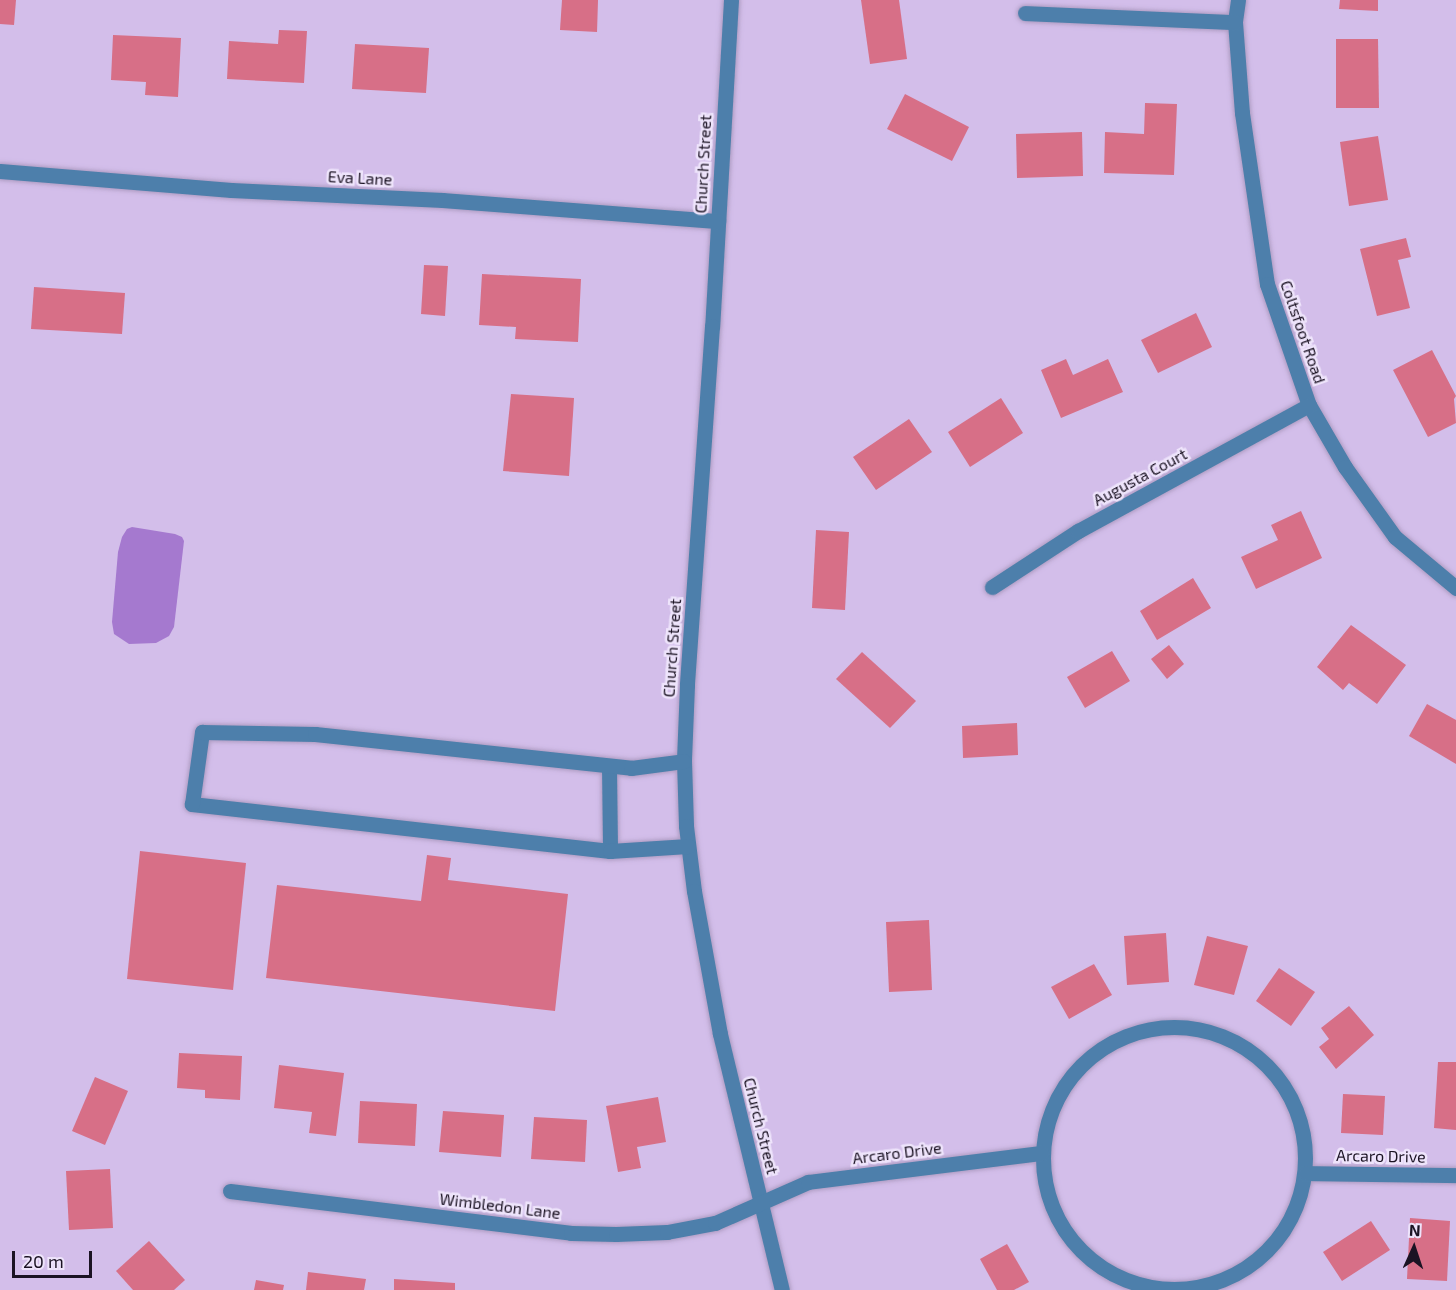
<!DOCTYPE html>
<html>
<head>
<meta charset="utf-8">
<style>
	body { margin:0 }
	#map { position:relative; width:1456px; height:1290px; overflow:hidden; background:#d3beea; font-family:"Exo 2",sans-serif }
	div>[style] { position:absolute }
	.water>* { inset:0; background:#a579cf }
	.building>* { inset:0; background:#d76f87 }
	.roads { filter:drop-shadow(0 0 2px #ae9cc2) drop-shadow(0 0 2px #ae9cc2) }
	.minor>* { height:15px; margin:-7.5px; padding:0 7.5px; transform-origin:7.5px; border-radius:7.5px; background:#4d7fab }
	.minor>.ring { margin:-7.5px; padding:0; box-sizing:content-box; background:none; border:15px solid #4d7fab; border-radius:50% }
	span { translate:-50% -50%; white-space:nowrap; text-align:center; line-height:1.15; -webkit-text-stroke:5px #eee4fb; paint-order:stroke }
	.street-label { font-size:16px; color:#1b1323 }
	.north { position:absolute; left:1384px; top:1218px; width:60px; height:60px; -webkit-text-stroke:4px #eee4fb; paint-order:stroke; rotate:3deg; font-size:16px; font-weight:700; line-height:24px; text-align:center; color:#1b1323 }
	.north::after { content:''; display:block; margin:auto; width:21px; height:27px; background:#1b1323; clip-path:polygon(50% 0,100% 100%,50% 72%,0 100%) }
	.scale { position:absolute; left:12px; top:1251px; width:80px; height:27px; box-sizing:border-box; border:3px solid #1b1323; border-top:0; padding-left:8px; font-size:18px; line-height:21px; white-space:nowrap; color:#1b1323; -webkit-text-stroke:4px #eee4fb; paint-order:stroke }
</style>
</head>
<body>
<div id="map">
	<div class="water">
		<div style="clip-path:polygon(132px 527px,175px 534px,182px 537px,184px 541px,174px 627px,169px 636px,156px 643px,129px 644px,114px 634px,112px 622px,118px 552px,122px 537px,127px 529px)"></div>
	</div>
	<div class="building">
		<div style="clip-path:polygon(0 0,16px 0,14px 25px,0 24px)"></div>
		<div style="clip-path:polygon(562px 0,598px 0,597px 32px,560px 30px)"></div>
		<div style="clip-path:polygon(861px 0,899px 0,907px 59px,870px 64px)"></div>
		<div style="clip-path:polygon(1340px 0,1378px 0,1378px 11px,1339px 9px)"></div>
		<div style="clip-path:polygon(279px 30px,307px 31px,304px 83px,227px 79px,229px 41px,278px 44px)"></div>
		<div style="clip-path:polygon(113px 35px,181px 38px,178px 97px,145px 95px,146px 82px,111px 80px)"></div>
		<div style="clip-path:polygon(1336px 39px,1378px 39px,1379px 108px,1336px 108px)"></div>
		<div style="clip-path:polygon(355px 44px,429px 48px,426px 93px,352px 89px)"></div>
		<div style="clip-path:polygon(905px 94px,969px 127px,952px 161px,887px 129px)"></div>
		<div style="clip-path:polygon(1145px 103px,1177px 104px,1174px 175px,1104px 173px,1105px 132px,1144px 134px)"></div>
		<div style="clip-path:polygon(1082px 132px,1083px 176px,1017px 178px,1016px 134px)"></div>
		<div style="clip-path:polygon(1378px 136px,1388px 200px,1349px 206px,1340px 142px)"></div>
		<div style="clip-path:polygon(1406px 238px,1411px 257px,1398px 260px,1410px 308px,1377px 316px,1360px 249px)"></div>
		<div style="clip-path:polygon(424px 265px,448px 266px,445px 316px,421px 314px)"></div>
		<div style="clip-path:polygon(482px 274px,581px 279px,578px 342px,515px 339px,516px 327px,479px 325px)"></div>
		<div style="clip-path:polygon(34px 287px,125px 293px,122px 334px,31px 329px)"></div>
		<div style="clip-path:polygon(1196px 313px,1212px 347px,1158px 373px,1141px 340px)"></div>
		<div style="clip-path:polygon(1432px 350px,1456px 396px,1454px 399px,1456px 423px,1428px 437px,1393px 370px)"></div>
		<div style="clip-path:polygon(1066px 359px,1073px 375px,1108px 359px,1123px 392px,1061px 418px,1041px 370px)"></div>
		<div style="clip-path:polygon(511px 394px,574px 398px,569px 476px,503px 471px)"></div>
		<div style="clip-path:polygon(1001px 398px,1023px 433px,970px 467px,948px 432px)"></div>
		<div style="clip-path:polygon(909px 419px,932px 452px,876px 490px,853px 457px)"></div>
		<div style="clip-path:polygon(1301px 511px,1322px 558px,1256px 589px,1241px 557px,1278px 540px,1271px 525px)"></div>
		<div style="clip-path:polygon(816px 530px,849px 532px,845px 610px,812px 608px)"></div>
		<div style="clip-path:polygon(1193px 578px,1211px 608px,1157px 640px,1140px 611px)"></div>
		<div style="clip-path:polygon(1351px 625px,1406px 665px,1377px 704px,1349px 683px,1343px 690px,1317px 667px)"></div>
		<div style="clip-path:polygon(1169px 645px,1184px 664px,1167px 679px,1151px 659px)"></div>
		<div style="clip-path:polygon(1112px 651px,1130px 681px,1085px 708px,1067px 677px)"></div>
		<div style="clip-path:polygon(862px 652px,916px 701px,890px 728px,836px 679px)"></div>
		<div style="clip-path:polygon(1427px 704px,1456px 720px,1456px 764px,1409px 736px)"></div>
		<div style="clip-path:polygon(1017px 723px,1018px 755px,963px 758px,962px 726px)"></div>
		<div style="clip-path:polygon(140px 851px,246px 863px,233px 990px,127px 979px)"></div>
		<div style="clip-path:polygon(427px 855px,451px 858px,448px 880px,568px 894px,555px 1011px,266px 978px,277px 885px,421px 901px)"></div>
		<div style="clip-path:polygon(929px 920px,932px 990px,889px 992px,886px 922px)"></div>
		<div style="clip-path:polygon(1166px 933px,1169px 982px,1127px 985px,1124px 936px)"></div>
		<div style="clip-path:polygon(1207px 936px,1248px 946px,1234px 995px,1194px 985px)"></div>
		<div style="clip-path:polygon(1094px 964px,1112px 995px,1069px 1019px,1051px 987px)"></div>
		<div style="clip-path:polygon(1279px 968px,1315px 992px,1291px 1026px,1256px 1001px)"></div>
		<div style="clip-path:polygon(1349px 1006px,1374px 1035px,1336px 1069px,1319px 1047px,1329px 1039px,1321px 1028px)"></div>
		<div style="clip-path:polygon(179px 1053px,242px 1056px,240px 1100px,205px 1098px,205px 1090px,177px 1088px)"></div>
		<div style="clip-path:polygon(1438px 1062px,1456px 1062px,1456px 1130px,1434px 1128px)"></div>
		<div style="clip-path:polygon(279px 1065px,344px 1073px,336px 1136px,309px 1133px,312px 1112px,274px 1108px)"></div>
		<div style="clip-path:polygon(95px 1077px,128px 1091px,105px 1145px,72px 1131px)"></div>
		<div style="clip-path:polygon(1343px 1094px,1385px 1096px,1383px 1135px,1341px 1133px)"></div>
		<div style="clip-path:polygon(658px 1097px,666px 1142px,637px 1147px,641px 1168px,618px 1172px,606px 1106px)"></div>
		<div style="clip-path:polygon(360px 1101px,417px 1104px,415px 1146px,358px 1143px)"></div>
		<div style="clip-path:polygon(443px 1111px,504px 1115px,501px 1157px,439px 1152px)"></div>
		<div style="clip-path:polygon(534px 1117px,587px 1120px,585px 1162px,531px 1159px)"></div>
		<div style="clip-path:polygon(110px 1169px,113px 1228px,69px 1230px,66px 1171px)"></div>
		<div style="clip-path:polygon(1410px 1218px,1450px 1221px,1447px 1281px,1407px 1279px)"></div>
		<div style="clip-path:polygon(1371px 1221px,1390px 1250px,1342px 1281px,1323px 1252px)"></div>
		<div style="clip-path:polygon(149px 1241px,185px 1280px,174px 1290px,133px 1290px,116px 1271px)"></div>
		<div style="clip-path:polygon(1007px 1244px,1029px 1282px,1014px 1290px,997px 1290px,980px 1259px)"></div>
		<div style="clip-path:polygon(308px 1272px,366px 1279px,364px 1290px,306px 1290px)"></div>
		<div style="clip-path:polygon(394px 1279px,455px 1283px,455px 1290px,394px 1290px)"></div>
		<div style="clip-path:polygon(256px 1280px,284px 1285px,283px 1290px,254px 1290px)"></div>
	</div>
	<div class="roads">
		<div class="minor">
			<div style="left:731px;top:0;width:327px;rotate:93.3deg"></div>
			<div style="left:712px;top:326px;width:360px;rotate:94deg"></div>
			<div style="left:687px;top:685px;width:76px;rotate:92.3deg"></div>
			<div style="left:684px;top:761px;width:65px;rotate:88.2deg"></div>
			<div style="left:686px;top:826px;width:65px;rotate:83deg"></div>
			<div style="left:694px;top:891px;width:145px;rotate:79.7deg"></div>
			<div style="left:720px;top:1034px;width:263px;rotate:76.4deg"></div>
			<div style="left:1238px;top:0;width:22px;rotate:98deg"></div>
			<div style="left:1235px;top:22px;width:91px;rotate:85.6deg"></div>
			<div style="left:1242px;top:113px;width:173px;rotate:81.7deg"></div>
			<div style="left:1267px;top:284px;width:128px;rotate:70.9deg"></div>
			<div style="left:1309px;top:405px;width:72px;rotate:59.9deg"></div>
			<div style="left:1345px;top:467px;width:86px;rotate:54.5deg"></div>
			<div style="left:1395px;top:537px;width:80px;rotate:39.9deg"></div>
			<div style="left:1025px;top:13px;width:210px;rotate:2.5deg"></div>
			<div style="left:0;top:171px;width:232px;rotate:4.7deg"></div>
			<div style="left:231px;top:190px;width:212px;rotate:2.7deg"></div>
			<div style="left:443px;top:200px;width:276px;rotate:4.4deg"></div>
			<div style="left:992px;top:587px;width:103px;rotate:-33.1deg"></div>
			<div style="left:1078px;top:531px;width:263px;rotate:-28.6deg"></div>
			<div style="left:609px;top:766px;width:85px;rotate:89.3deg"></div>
			<div style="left:610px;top:851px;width:421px;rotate:-173.6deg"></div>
			<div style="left:192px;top:804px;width:73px;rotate:-82.1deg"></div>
			<div style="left:202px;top:732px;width:113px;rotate:1deg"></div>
			<div style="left:315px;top:734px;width:318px;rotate:6.1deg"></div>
			<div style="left:631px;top:768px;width:53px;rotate:-7.5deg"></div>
			<div style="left:610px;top:851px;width:78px;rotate:-3.7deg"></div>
			<div class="ring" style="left:1043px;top:1027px;width:247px;height:247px"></div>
			<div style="left:1306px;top:1173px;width:150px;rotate:0.8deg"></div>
			<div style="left:230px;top:1191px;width:344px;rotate:7deg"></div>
			<div style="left:571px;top:1233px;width:45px;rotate:1.3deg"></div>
			<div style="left:616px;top:1234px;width:51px;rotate:-2.2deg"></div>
			<div style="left:667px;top:1232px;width:49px;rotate:-10.6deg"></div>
			<div style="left:715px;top:1223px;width:102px;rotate:-23.8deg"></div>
			<div style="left:808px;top:1182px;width:235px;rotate:-7.1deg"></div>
		</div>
	</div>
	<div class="street-label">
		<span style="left:703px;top:164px;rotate:-87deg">Church Street</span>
		<span style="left:360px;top:178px;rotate:3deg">Eva Lane</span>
		<span style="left:1303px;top:332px;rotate:71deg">Coltsfoot Road</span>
		<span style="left:1140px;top:477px;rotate:-28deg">Augusta Court</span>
		<span style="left:672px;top:648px;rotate:-86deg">Church Street</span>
		<span style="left:761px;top:1126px;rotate:76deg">Church Street</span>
		<span style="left:897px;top:1153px;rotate:-7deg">Arcaro Drive</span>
		<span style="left:1381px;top:1156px;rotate:1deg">Arcaro Drive</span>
		<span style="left:500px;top:1206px;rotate:7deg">Wimbledon Lane</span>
	</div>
	<div class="north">N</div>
	<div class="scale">20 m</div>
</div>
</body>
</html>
